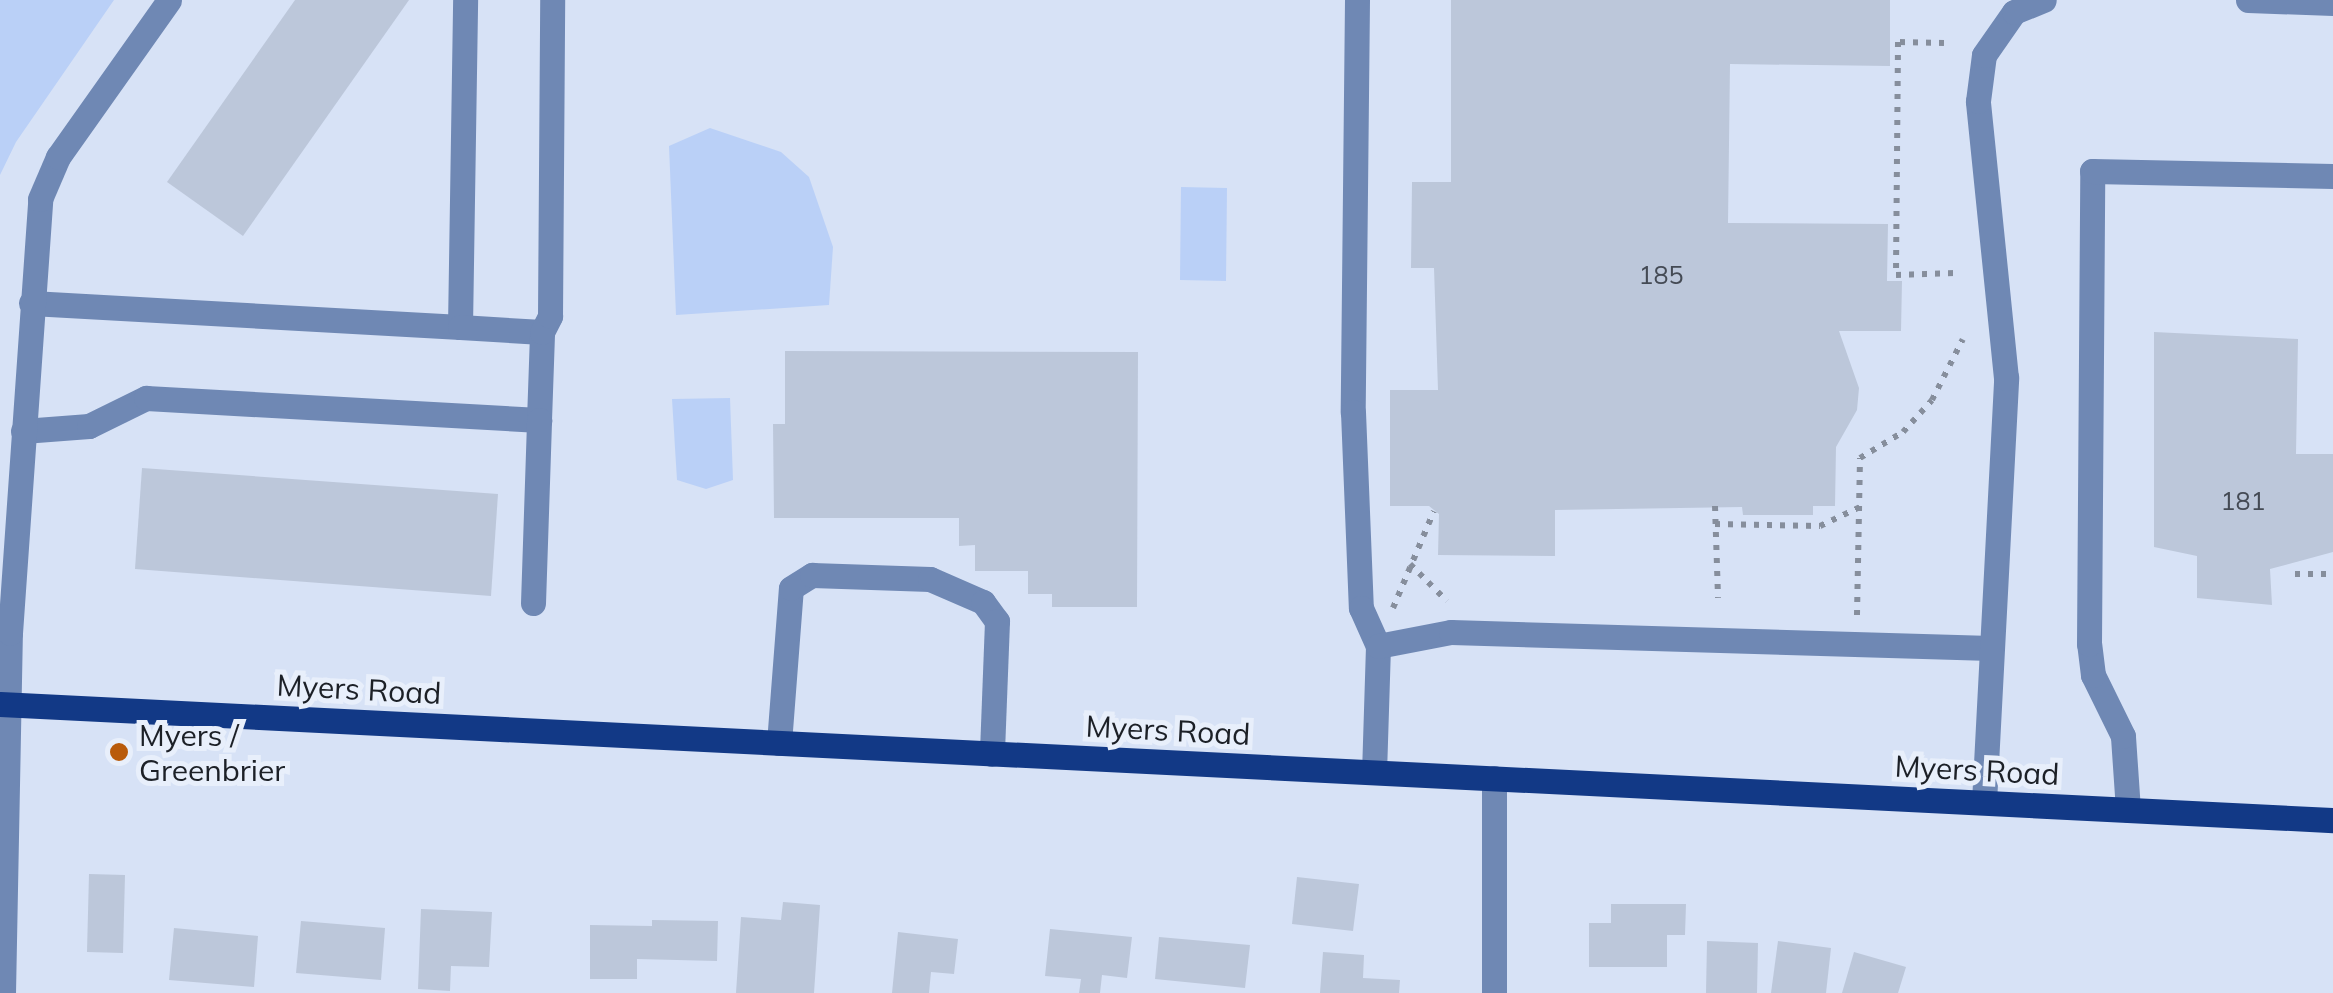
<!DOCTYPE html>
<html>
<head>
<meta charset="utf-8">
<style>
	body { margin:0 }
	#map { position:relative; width:2333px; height:993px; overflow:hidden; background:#d7e2f6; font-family:Mulish,sans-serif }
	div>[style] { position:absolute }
	.green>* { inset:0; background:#bad0f7 }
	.building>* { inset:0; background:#bcc7da }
	.path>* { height:6px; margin-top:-3px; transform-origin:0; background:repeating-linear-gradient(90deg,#868e9c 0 5px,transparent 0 13px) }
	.minor>* { height:25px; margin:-12.5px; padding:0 12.5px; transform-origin:12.5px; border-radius:12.5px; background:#6f88b4 }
	.major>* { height:25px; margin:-12.5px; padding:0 12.5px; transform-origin:12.5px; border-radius:12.5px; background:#123986 }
	.dots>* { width:28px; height:28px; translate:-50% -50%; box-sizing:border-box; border:5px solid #e8effb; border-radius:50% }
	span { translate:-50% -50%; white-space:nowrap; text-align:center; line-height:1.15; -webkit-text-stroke:10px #e8effb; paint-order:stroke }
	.number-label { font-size:25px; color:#444a54 }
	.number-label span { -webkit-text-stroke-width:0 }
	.street-label { font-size:30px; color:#1c2027 }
	.poi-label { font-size:30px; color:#1c2027 }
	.left { translate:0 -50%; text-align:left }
</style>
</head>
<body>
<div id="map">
	<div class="green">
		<div style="clip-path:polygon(0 0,114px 0,16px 142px,0 175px)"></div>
		<div style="clip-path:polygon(710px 128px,781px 152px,809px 177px,833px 247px,829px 305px,676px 315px,669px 146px)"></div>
		<div style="clip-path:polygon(1181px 187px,1227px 188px,1226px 281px,1180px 280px)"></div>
		<div style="clip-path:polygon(730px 398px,733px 480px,706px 489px,677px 480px,672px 399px)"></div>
	</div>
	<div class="building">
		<div style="clip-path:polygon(295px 0,409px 0,243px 236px,167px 182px)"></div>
		<div style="clip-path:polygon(1451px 0,1890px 0,1890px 66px,1730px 64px,1728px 223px,1888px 224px,1887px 281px,1902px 281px,1901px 331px,1839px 331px,1859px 388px,1857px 410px,1836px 447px,1835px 506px,1813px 506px,1813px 515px,1743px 515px,1742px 507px,1555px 510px,1555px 556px,1438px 555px,1439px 514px,1429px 506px,1390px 506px,1390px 390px,1438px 390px,1434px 268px,1411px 268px,1412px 182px,1451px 182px)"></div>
		<div style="clip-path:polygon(2154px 332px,2298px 339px,2296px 454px,2333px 454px,2333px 552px,2270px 569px,2272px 605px,2197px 598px,2197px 556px,2154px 547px)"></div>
		<div style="clip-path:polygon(785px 351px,1138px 352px,1137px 607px,1052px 607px,1052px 594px,1028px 594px,1028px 571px,975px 571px,975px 545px,959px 546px,959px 518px,774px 518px,773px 424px,785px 424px)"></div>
		<div style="clip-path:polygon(142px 468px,498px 494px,491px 596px,135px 569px)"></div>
		<div style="clip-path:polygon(89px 874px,125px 875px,123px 953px,87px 952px)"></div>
		<div style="clip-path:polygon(1297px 877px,1359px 884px,1353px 931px,1292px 924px)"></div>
		<div style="clip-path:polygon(783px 902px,820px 905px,814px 993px,736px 993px,741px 917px,781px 920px)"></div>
		<div style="clip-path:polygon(1611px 904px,1686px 904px,1685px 935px,1667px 935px,1667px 967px,1589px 967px,1589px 923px,1611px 923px)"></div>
		<div style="clip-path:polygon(421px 909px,492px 912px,489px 967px,451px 966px,450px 991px,418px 989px)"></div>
		<div style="clip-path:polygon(652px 920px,718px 921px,717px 961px,637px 959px,637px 979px,590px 979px,590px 925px,652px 926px)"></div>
		<div style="clip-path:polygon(301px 921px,385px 928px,381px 980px,296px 973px)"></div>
		<div style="clip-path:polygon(174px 928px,258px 936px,254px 987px,169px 980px)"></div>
		<div style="clip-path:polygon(1050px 929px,1132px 937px,1127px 978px,1102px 975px,1100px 993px,1079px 993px,1081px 979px,1045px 976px)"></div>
		<div style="clip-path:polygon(898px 932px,958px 939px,954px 974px,931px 972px,929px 993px,892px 993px)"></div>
		<div style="clip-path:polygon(1159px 937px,1250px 945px,1245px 988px,1155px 979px)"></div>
		<div style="clip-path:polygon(1707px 941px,1758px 943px,1757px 993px,1706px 993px)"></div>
		<div style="clip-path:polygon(1778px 941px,1831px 948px,1826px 993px,1771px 993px)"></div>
		<div style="clip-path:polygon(1323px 952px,1364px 955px,1363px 978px,1400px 980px,1399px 993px,1320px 993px)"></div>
		<div style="clip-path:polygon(1854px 952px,1906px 967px,1898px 993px,1842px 993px)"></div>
	</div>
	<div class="path">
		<div style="left:1944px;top:43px;width:46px;rotate:-178.8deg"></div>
		<div style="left:1898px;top:42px;width:233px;rotate:90.5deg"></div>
		<div style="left:1896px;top:275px;width:59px;rotate:-1.9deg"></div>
		<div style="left:1715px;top:506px;width:92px;rotate:88.1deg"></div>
		<div style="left:1715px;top:524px;width:105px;rotate:1.1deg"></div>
		<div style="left:1820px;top:526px;width:44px;rotate:-25.4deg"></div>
		<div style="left:1410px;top:564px;width:52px;rotate:45deg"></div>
		<div style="left:2295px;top:574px;width:38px"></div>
		<div style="left:1393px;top:608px;width:105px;rotate:-67.1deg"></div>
		<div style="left:1857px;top:615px;width:157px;rotate:-88.9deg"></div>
		<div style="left:1860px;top:458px;width:50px;rotate:-31.2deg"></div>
		<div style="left:1903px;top:432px;width:43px;rotate:-47.8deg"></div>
		<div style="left:1932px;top:400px;width:68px;rotate:-63.1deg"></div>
	</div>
	<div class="minor">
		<div style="left:1357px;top:0;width:412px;rotate:90.6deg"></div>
		<div style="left:1353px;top:412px;width:196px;rotate:87.7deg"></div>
		<div style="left:1361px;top:608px;width:42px;rotate:65.9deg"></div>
		<div style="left:1378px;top:646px;width:126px;rotate:91.8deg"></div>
		<div style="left:2248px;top:0;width:85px;rotate:2deg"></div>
		<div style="left:31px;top:303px;width:430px;rotate:3.2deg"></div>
		<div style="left:460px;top:327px;width:327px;rotate:-89.1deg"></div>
		<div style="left:460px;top:327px;width:82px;rotate:3.5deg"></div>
		<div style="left:23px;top:431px;width:66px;rotate:-4.3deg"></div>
		<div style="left:89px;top:426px;width:64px;rotate:-26.2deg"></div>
		<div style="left:146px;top:398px;width:394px;rotate:3.2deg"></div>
		<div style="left:539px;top:420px;width:88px;rotate:-88deg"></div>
		<div style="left:542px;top:332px;width:18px;rotate:-63deg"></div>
		<div style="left:550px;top:316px;width:316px;rotate:-89.6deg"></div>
		<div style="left:533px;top:603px;width:183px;rotate:-88.1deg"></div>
		<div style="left:1378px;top:646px;width:74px;rotate:-10.9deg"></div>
		<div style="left:1451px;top:632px;width:540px;rotate:1.7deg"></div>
		<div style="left:779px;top:743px;width:155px;rotate:-85.6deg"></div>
		<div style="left:791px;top:588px;width:25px;rotate:-32deg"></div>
		<div style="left:812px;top:575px;width:118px;rotate:1.9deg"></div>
		<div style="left:930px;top:579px;width:58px;rotate:23.5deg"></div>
		<div style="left:983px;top:602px;width:24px;rotate:54deg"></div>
		<div style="left:997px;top:621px;width:133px;rotate:92.2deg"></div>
		<div style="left:1494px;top:778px;width:215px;rotate:90deg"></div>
		<div style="left:1984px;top:802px;width:425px;rotate:-87deg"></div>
		<div style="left:2006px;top:378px;width:278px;rotate:-95.8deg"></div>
		<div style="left:1978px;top:101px;width:46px;rotate:-82.6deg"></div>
		<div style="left:1984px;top:55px;width:52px;rotate:-55.1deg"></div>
		<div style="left:2014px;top:12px;width:32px;rotate:-22deg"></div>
		<div style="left:2128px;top:810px;width:74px;rotate:-93.9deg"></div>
		<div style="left:2123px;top:736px;width:68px;rotate:-116.2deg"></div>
		<div style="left:2093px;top:675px;width:31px;rotate:-97deg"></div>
		<div style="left:2089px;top:644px;width:473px;rotate:-89.6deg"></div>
		<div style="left:2092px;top:171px;width:241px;rotate:1.2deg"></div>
		<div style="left:3px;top:993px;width:360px;rotate:-88.9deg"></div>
		<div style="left:10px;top:633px;width:435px;rotate:-86deg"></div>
		<div style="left:40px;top:199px;width:46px;rotate:-66.8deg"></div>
		<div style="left:58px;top:157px;width:192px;rotate:-54.7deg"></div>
	</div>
	<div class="major">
		<div style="left:0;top:704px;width:2336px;rotate:2.85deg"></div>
	</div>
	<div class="dots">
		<div style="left:119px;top:752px;background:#b95b0b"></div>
	</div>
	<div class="number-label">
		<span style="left:1661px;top:275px">185</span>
		<span style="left:2243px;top:501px">181</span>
	</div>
	<div class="street-label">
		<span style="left:359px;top:689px;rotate:3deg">Myers Road</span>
		<span style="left:1168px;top:730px;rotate:3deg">Myers Road</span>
		<span style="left:1977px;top:770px;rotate:3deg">Myers Road</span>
	</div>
	<div class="poi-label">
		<span class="left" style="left:139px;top:752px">Myers /<br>Greenbrier</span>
	</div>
</div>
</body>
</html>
